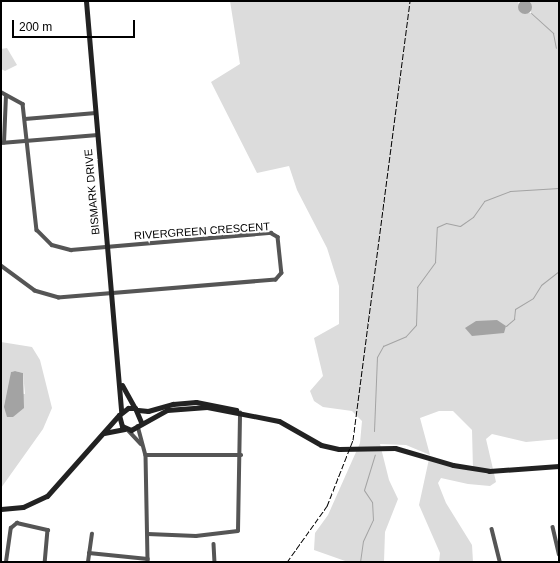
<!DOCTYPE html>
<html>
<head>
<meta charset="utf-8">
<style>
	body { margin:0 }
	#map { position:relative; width:560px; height:563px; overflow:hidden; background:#fff; font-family:Helvetica,sans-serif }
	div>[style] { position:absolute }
	.green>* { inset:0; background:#dcdcdc }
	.water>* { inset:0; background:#a3a3a3 }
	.round { border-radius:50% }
	.stream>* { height:1px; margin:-0.5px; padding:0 0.5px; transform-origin:0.5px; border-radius:0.5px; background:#a3a3a3 }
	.street>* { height:3.5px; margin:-1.75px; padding:0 1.75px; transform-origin:1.75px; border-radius:1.75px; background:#555 }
	.secondary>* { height:5px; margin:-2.5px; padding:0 2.5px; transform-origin:2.5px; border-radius:2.5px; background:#222 }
	.rail>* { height:1px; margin-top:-0.5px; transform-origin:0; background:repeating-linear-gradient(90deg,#000 0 6px,transparent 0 8px) }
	span { translate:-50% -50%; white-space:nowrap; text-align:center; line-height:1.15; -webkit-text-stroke:4px #fff; paint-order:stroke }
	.street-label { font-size:11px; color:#000 }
	.frame { position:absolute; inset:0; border:2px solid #000; pointer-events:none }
	.scale { position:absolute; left:12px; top:20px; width:123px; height:18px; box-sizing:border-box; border:2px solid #000; border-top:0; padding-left:5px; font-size:12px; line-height:14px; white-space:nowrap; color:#000; -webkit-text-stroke:3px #fff; paint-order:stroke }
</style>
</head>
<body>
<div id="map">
	<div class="green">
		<div style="clip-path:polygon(230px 1px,518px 1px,520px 10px,531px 13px,530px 1px,559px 1px,559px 439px,526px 442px,492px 434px,486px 439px,496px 482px,490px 486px,468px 484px,441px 478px,438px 483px,446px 503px,472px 545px,473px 562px,439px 562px,440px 553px,419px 505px,429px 459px,473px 470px,472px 430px,453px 411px,439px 411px,420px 418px,430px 455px,406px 445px,380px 444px,389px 480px,398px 499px,385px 532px,384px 562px,348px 562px,314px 550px,315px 533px,328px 515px,360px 443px,362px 421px,352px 411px,323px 407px,314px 401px,310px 391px,323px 376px,314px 338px,339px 324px,339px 286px,327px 248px,297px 190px,289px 166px,257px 173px,211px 82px,240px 64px)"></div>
		<div style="clip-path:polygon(7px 48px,17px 65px,5px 71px,1px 69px,1px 49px)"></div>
		<div style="clip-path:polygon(evenodd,1px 342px,32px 347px,40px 360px,52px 408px,43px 429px,1px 488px,1px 342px,15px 371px,23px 373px,25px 394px,9px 392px,11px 372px,15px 371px)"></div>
	</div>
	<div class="water">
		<div class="round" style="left:518px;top:0;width:14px;height:14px"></div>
		<div style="clip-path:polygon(497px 320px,506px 326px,504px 333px,472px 336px,465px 328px,476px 321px)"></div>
		<div style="clip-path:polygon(15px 371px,23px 373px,24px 408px,13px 417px,7px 417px,4px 407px,11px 372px)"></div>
	</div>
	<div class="stream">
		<div style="left:531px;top:13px;width:30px;rotate:42deg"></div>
		<div style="left:553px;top:33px;width:15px;rotate:79deg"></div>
		<div style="left:506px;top:326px;width:11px;rotate:-41deg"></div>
		<div style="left:514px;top:319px;width:10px;rotate:-84deg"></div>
		<div style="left:515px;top:309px;width:21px;rotate:-31deg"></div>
		<div style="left:533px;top:298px;width:15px;rotate:-58deg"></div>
		<div style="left:541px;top:285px;width:23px;rotate:-38deg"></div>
		<div style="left:374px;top:431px;width:74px;rotate:-87.7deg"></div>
		<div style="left:377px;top:357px;width:13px;rotate:-61deg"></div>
		<div style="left:383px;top:346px;width:25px;rotate:-23deg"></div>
		<div style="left:406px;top:336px;width:15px;rotate:-48deg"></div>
		<div style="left:416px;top:325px;width:38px;rotate:-88deg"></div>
		<div style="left:417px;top:287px;width:31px;rotate:-54deg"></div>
		<div style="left:435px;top:262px;width:35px;rotate:-87deg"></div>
		<div style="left:437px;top:227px;width:10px;rotate:-24deg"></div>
		<div style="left:446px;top:223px;width:14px;rotate:12deg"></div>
		<div style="left:460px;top:226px;width:16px;rotate:-35deg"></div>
		<div style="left:473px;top:217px;width:19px;rotate:-55deg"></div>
		<div style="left:484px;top:201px;width:28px;rotate:-21deg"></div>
		<div style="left:510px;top:191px;width:49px;rotate:-3.5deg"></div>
		<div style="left:360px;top:562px;width:21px;rotate:-82deg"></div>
		<div style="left:363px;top:541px;width:23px;rotate:-65deg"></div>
		<div style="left:373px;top:520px;width:18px;rotate:-93deg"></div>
		<div style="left:372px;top:502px;width:14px;rotate:-124deg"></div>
		<div style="left:364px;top:490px;width:37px;rotate:-73deg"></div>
	</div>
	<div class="street">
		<div style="left:1px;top:92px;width:25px;rotate:29deg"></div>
		<div style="left:23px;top:104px;width:127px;rotate:83.7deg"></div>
		<div style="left:37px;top:230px;width:21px;rotate:45deg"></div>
		<div style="left:52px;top:245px;width:20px;rotate:15deg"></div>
		<div style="left:71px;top:250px;width:201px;rotate:-4.9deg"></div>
		<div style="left:271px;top:233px;width:8px;rotate:30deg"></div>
		<div style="left:278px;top:237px;width:36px;rotate:84deg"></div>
		<div style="left:282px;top:273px;width:9px;rotate:131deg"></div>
		<div style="left:276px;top:280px;width:218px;rotate:175.3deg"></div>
		<div style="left:59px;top:298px;width:25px;rotate:-164deg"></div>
		<div style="left:35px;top:291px;width:42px;rotate:-143.7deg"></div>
		<div style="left:25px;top:119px;width:71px;rotate:-4.8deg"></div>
		<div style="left:1px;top:143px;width:97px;rotate:-4.7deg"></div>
		<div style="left:4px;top:143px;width:47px;rotate:-87.6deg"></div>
		<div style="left:138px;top:426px;width:30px;rotate:75deg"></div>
		<div style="left:146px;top:455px;width:95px"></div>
		<div style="left:128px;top:430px;width:19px;rotate:47deg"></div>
		<div style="left:146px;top:455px;width:107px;rotate:88.9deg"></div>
		<div style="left:553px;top:527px;width:28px;rotate:77deg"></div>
		<div style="left:492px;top:529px;width:34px;rotate:76deg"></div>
		<div style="left:148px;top:534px;width:48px;rotate:2.4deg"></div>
		<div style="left:196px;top:536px;width:42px;rotate:-6.8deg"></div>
		<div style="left:238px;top:531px;width:118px;rotate:-89deg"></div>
		<div style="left:214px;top:544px;width:18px;rotate:87deg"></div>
		<div style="left:89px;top:553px;width:59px;rotate:5.8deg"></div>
		<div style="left:6px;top:562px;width:34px;rotate:-82deg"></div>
		<div style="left:11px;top:528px;width:8px;rotate:-40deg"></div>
		<div style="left:17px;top:523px;width:32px;rotate:13deg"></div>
		<div style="left:48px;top:530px;width:32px;rotate:95deg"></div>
		<div style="left:88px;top:562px;width:28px;rotate:-82deg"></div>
	</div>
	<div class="secondary">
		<div style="left:86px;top:1px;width:412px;rotate:85.1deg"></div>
		<div style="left:122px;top:385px;width:26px;rotate:61deg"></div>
		<div style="left:138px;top:410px;width:10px;rotate:6deg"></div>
		<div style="left:148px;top:411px;width:26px;rotate:-16deg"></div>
		<div style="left:173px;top:404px;width:23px;rotate:-5deg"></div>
		<div style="left:196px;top:402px;width:41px;rotate:11.3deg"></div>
		<div style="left:141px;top:422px;width:15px;rotate:-113deg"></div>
		<div style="left:135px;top:408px;width:7px;rotate:180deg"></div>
		<div style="left:128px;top:408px;width:11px;rotate:142deg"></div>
		<div style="left:119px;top:415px;width:11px;rotate:75deg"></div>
		<div style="left:122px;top:426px;width:10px;rotate:24deg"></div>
		<div style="left:131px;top:430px;width:41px;rotate:-29.1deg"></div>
		<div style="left:167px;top:410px;width:40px;rotate:-4.3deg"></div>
		<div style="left:207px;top:407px;width:73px;rotate:11deg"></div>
		<div style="left:279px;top:421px;width:48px;rotate:29.7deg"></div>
		<div style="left:321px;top:445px;width:18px;rotate:13deg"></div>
		<div style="left:339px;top:449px;width:56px;rotate:-1deg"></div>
		<div style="left:395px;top:448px;width:60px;rotate:16.3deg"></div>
		<div style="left:453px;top:465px;width:36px;rotate:9deg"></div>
		<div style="left:489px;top:471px;width:70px;rotate:-4.1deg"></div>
		<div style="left:104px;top:433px;width:21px;rotate:-11deg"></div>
		<div style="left:1px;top:509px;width:22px;rotate:-5deg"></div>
		<div style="left:23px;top:507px;width:26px;rotate:-25deg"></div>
		<div style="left:47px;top:496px;width:108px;rotate:-48.4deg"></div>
	</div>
	<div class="rail">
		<div style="left:287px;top:562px;width:69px;rotate:-54.5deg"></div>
		<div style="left:327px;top:506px;width:71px;rotate:-68.5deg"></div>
		<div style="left:353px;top:440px;width:443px;rotate:-82.6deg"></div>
	</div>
	<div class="street-label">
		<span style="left:92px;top:192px;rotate:-95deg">BISMARK DRIVE</span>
		<span style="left:202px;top:231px;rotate:-4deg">RIVERGREEN CRESCENT</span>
	</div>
	<div class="frame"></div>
	<div class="scale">200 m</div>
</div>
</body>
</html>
